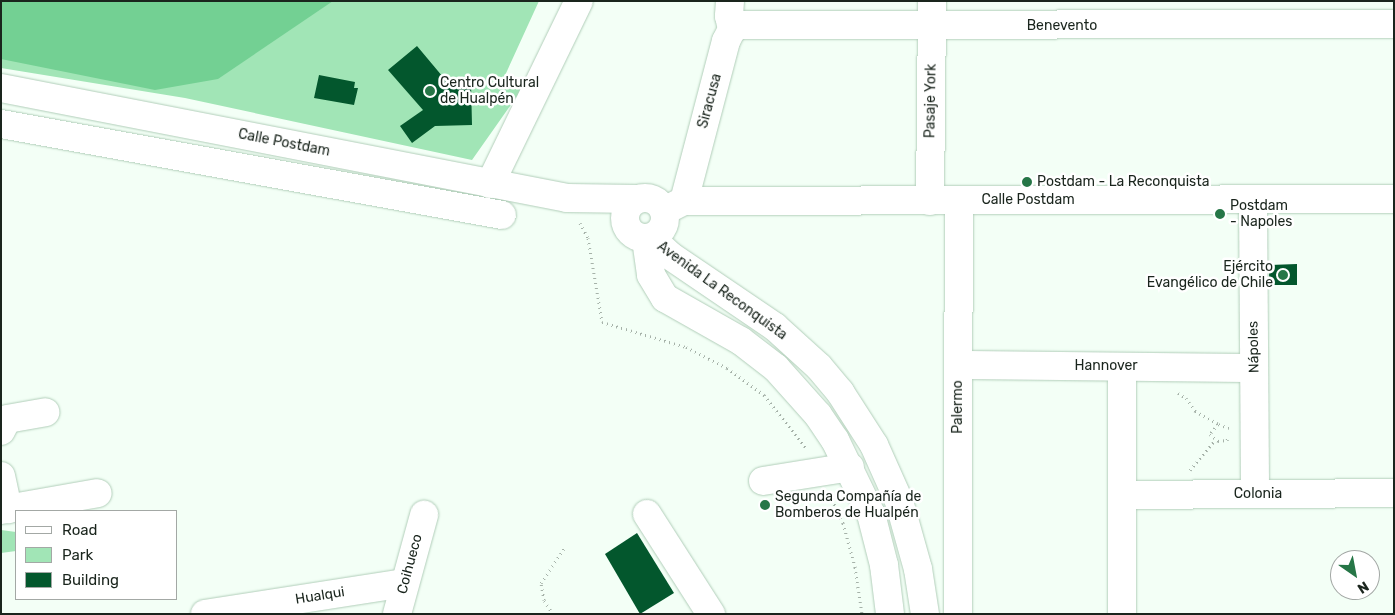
<!DOCTYPE html>
<html>
<head>
<meta charset="utf-8">
<style>
	body { margin:0 }
	#map { position:relative; width:1395px; height:615px; overflow:hidden; background:#f3fff6; font-family:Rubik,sans-serif }
	div>[style] { position:absolute }
	.green>* { inset:0; background:#a1e5b6 }
	.forest>* { inset:0; background:#73d093 }
	.building>* { inset:0; background:#03572d }
	.path>* { height:3px; margin-top:-1.5px; transform-origin:0; background:repeating-linear-gradient(90deg,#a6b2a9 0 1px,transparent 0 5px) }
	.roads { filter:drop-shadow(0 0 1px #b1ceb9) drop-shadow(0 0 1px #b1ceb9) }
	.minor>* { height:28px; margin:-14px; padding:0 14px; transform-origin:14px; border-radius:14px; background:#fff }
	.major>* { height:28px; margin:-14px; padding:0 14px; transform-origin:14px; border-radius:14px; background:#fff }
	.major>.ring { margin:-14px; padding:0; box-sizing:content-box; background:none; border:28px solid #fff; border-radius:50% }
	.dots>* { width:14px; height:14px; translate:-50% -50%; box-sizing:border-box; border:2px solid #fff; border-radius:50% }
	span { translate:-50% -50%; white-space:nowrap; text-align:center; line-height:1.15; -webkit-text-stroke:5px #fff; paint-order:stroke }
	.street-label { font-size:14px; color:#1a251d }
	.poi-label { font-size:14px; color:#1a251d }
	.left { translate:0 -50%; text-align:left }
	.right { translate:-100% -50%; text-align:right }
	.frame { position:absolute; inset:0; border:2px solid #1a251d; pointer-events:none }
	.legend { position:absolute; left:15px; top:510px; width:162px; height:90px; box-sizing:border-box; background:#fff; border:1px solid #a3a8a5; margin:0; padding:6px 9px; list-style:none; font-size:15px; color:#1a251d }
	.legend li { display:flex; align-items:center; gap:10px; height:25px }
	.legend b { width:25px; border:1px solid #a3a8a5 }
	.north { position:absolute; left:1330px; top:550px; width:50px; height:50px; box-sizing:border-box; background:#fff; border:1px solid #a3a8a5; border-radius:50%; rotate:147deg; font-size:14px; font-weight:700; line-height:20px; text-align:center; color:#1a251d }
	.north::after { content:''; display:block; margin:auto; width:18px; height:22px; background:#267647; clip-path:polygon(50% 0,100% 100%,50% 72%,0 100%) }
</style>
</head>
<body>
<div id="map">
	<div class="green">
		<div style="clip-path:polygon(1px 1px,539px 1px,502px 82px,527px 82px,472px 160px,185px 98px,1px 68px)"></div>
		<div style="clip-path:polygon(1px 530px,16px 532px,16px 551px,1px 553px)"></div>
	</div>
	<div class="forest">
		<div style="clip-path:polygon(1px 1px,333px 1px,218px 79px,155px 90px,1px 59px)"></div>
	</div>
	<div class="building">
		<div style="clip-path:polygon(417px 46px,448px 83px,471px 83px,472px 125px,435px 126px,412px 143px,400px 126px,423px 110px,388px 70px)"></div>
		<div style="clip-path:polygon(319px 75px,355px 82px,354px 88px,358px 88px,354px 105px,314px 98px)"></div>
		<div style="clip-path:polygon(1297px 264px,1297px 285px,1269px 285px,1269px 265px)"></div>
		<div style="clip-path:polygon(637px 533px,674px 593px,640px 614px,605px 554px)"></div>
	</div>
	<div class="path">
		<div style="left:580px;top:223px;width:17px;rotate:62deg"></div>
		<div style="left:588px;top:238px;width:85px;rotate:80.5deg"></div>
		<div style="left:602px;top:322px;width:88px;rotate:16.6deg"></div>
		<div style="left:686px;top:347px;width:46px;rotate:27.1deg"></div>
		<div style="left:727px;top:368px;width:46px;rotate:36.1deg"></div>
		<div style="left:764px;top:395px;width:69px;rotate:51.5deg"></div>
		<div style="left:1178px;top:393px;width:9px;rotate:32deg"></div>
		<div style="left:1186px;top:398px;width:16px;rotate:55deg"></div>
		<div style="left:1195px;top:411px;width:26px;rotate:29deg"></div>
		<div style="left:1229px;top:428px;width:12px;rotate:-160deg"></div>
		<div style="left:1218px;top:424px;width:13px;rotate:129deg"></div>
		<div style="left:1210px;top:434px;width:11px;rotate:41deg"></div>
		<div style="left:1218px;top:441px;width:9px;rotate:-6deg"></div>
		<div style="left:1227px;top:440px;width:4px;rotate:-63deg"></div>
		<div style="left:1190px;top:470px;width:39px;rotate:-50deg"></div>
		<div style="left:830px;top:495px;width:31px;rotate:65deg"></div>
		<div style="left:843px;top:523px;width:46px;rotate:74.7deg"></div>
		<div style="left:855px;top:567px;width:48px;rotate:81.5deg"></div>
		<div style="left:553px;top:614px;width:17px;rotate:-123deg"></div>
		<div style="left:544px;top:600px;width:17px;rotate:-100deg"></div>
		<div style="left:541px;top:583px;width:43px;rotate:-56.3deg"></div>
	</div>
	<div class="roads">
		<div class="minor">
			<div style="left:730px;top:1px;width:15px;rotate:94deg"></div>
			<div style="left:729px;top:16px;width:13px;rotate:77deg"></div>
			<div style="left:1px;top:124px;width:509px;rotate:10.29deg"></div>
			<div style="left:490px;top:184px;width:203px;rotate:-64.1deg"></div>
			<div style="left:1253px;top:200px;width:294px;rotate:89.6deg"></div>
			<div style="left:684px;top:201px;width:165px;rotate:-75.3deg"></div>
			<div style="left:726px;top:41px;width:13px;rotate:-63deg"></div>
			<div style="left:732px;top:29px;width:9px;rotate:-27deg"></div>
			<div style="left:740px;top:25px;width:654px;rotate:-0.09deg"></div>
			<div style="left:930px;top:201px;width:200px;rotate:-89.4deg"></div>
			<div style="left:651px;top:238px;width:25px;rotate:43deg"></div>
			<div style="left:669px;top:255px;width:128px;rotate:34.2deg"></div>
			<div style="left:775px;top:327px;width:59px;rotate:42.3deg"></div>
			<div style="left:819px;top:367px;width:33px;rotate:50deg"></div>
			<div style="left:840px;top:392px;width:63px;rotate:57.3deg"></div>
			<div style="left:874px;top:445px;width:61px;rotate:65.9deg"></div>
			<div style="left:899px;top:501px;width:71px;rotate:74.4deg"></div>
			<div style="left:918px;top:569px;width:46px;rotate:81.2deg"></div>
			<div style="left:646px;top:239px;width:36px;rotate:82deg"></div>
			<div style="left:651px;top:275px;width:27px;rotate:59deg"></div>
			<div style="left:665px;top:298px;width:87px;rotate:29.5deg"></div>
			<div style="left:741px;top:341px;width:44px;rotate:37.6deg"></div>
			<div style="left:776px;top:368px;width:63px;rotate:48.2deg"></div>
			<div style="left:818px;top:415px;width:30px;rotate:56deg"></div>
			<div style="left:835px;top:440px;width:82px;rotate:64.1deg"></div>
			<div style="left:871px;top:514px;width:53px;rotate:75.7deg"></div>
			<div style="left:884px;top:565px;width:49px;rotate:83deg"></div>
			<div style="left:959px;top:365px;width:295px;rotate:0.6deg"></div>
			<div style="left:1122px;top:367px;width:247px;rotate:90deg"></div>
			<div style="left:1px;top:431px;width:13px;rotate:-63deg"></div>
			<div style="left:7px;top:419px;width:39px;rotate:-10deg"></div>
			<div style="left:1px;top:476px;width:34px;rotate:78deg"></div>
			<div style="left:763px;top:481px;width:88px;rotate:-9.1deg"></div>
			<div style="left:1122px;top:495px;width:272px;rotate:-0.4deg"></div>
			<div style="left:1px;top:510px;width:98px;rotate:-9.9deg"></div>
			<div style="left:647px;top:514px;width:119px;rotate:57.4deg"></div>
			<div style="left:205px;top:614px;width:202px;rotate:-8.8deg"></div>
			<div style="left:397px;top:614px;width:103px;rotate:-74.7deg"></div>
			<div style="left:958px;top:614px;width:414px;rotate:-89.9deg"></div>
		</div>
		<div class="major">
			<div style="left:1px;top:88px;width:577px;rotate:11deg"></div>
			<div style="left:567px;top:198px;width:70px;rotate:0.8deg"></div>
			<div class="ring" style="left:625px;top:198px;width:12px;height:12px"></div>
			<div style="left:664px;top:211px;width:22px;rotate:-27deg"></div>
			<div style="left:684px;top:201px;width:710px;rotate:-0.16deg"></div>
		</div>
	</div>
	<div class="dots">
		<div style="left:430px;top:91px;background:#267647"></div>
		<div style="left:1027px;top:182px;background:#267647"></div>
		<div style="left:1220px;top:214px;background:#267647"></div>
		<div style="left:1283px;top:275px;background:#267647"></div>
		<div style="left:765px;top:505px;background:#267647"></div>
	</div>
	<div class="street-label">
		<span style="left:1062px;top:26px">Benevento</span>
		<span style="left:710px;top:101px;rotate:-75deg">Siracusa</span>
		<span style="left:931px;top:101px;rotate:-89deg">Pasaje York</span>
		<span style="left:284px;top:143px;rotate:11deg">Calle Postdam</span>
		<span style="left:1028px;top:200px">Calle Postdam</span>
		<span style="left:722px;top:291px;rotate:36deg">Avenida La Reconquista</span>
		<span style="left:1254px;top:347px;rotate:-91deg">Nápoles</span>
		<span style="left:1106px;top:366px">Hannover</span>
		<span style="left:958px;top:407px;rotate:-90deg">Palermo</span>
		<span style="left:1258px;top:494px">Colonia</span>
		<span style="left:410px;top:564px;rotate:-75deg">Coihueco</span>
		<span style="left:320px;top:596px;rotate:-9deg">Hualqui</span>
	</div>
	<div class="poi-label">
		<span class="left" style="left:440px;top:91px">Centro Cultural<br>de Hualpén</span>
		<span class="left" style="left:1037px;top:182px">Postdam - La Reconquista</span>
		<span class="left" style="left:1230px;top:214px">Postdam<br>- Napoles</span>
		<span class="right" style="left:1273px;top:275px">Ejército<br>Evangélico de Chile</span>
		<span class="left" style="left:775px;top:505px">Segunda Compañía de<br>Bomberos de Hualpén</span>
	</div>
	<div class="frame"></div>
	<ul class="legend">
	<li><b style="height:6px;background:#fff"></b>Road</li>
	<li><b style="height:14px;background:#a1e5b6"></b>Park</li>
	<li><b style="height:14px;background:#03572d"></b>Building</li>
	</ul>
	<div class="north">N</div>
</div>
</body>
</html>
